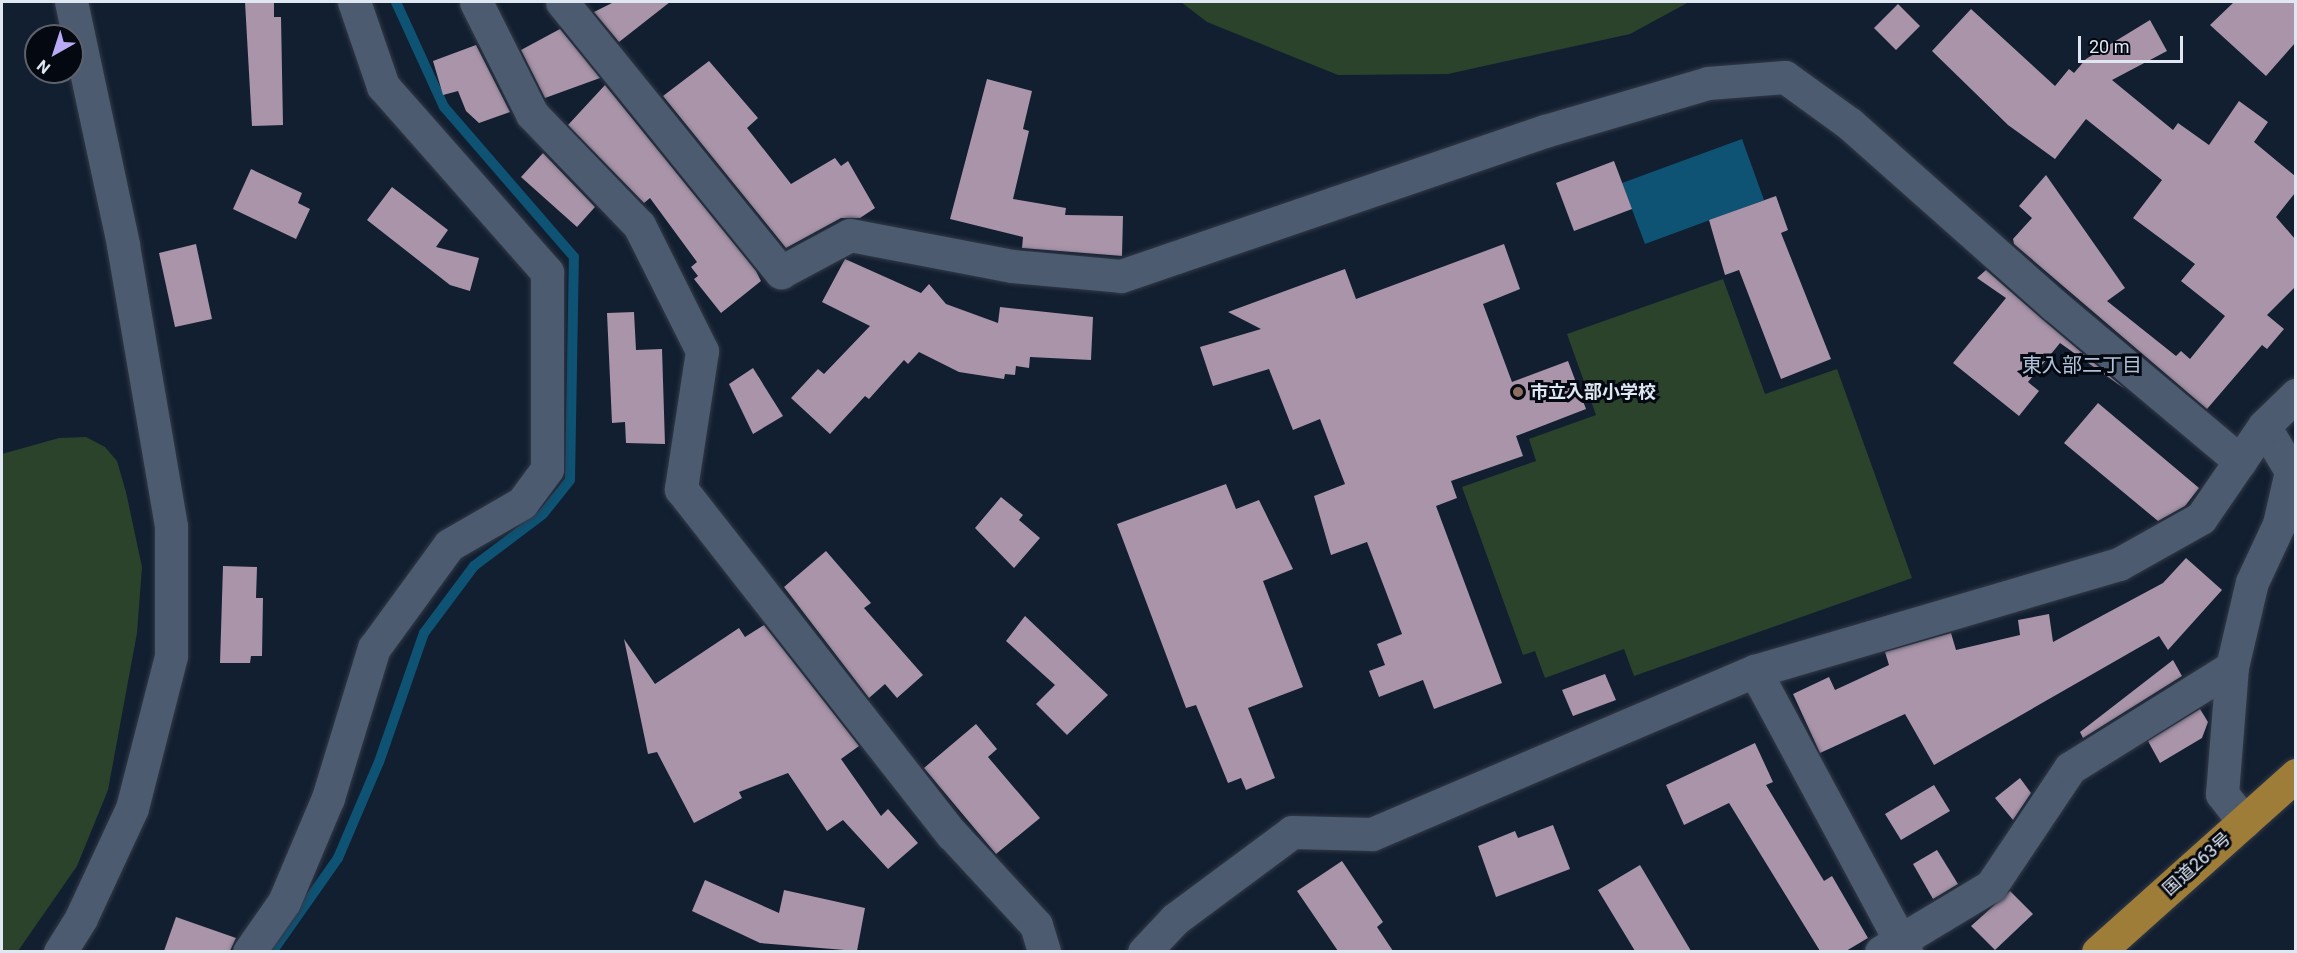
<!DOCTYPE html>
<html>
<head>
<meta charset="utf-8">
<style>
	body { margin:0 }
	#map { position:relative; width:2297px; height:953px; overflow:hidden; background:#121f30; font-family:Roboto,"Noto Sans JP",sans-serif }
	div>[style] { position:absolute }
	.green>* { inset:0; background:#2b432b }
	.water>* { inset:0; background:#0e5374 }
	.stream>* { height:10px; margin:-5px; padding:0 5px; transform-origin:5px; border-radius:5px; background:#0e5374 }
	.building>* { inset:0; background:#a994a9 }
	.roads { filter:drop-shadow(0 0 2px #323947) drop-shadow(0 0 2px #323947) }
	.minor>* { height:33px; margin:-16.5px; padding:0 16.5px; transform-origin:16.5px; border-radius:16.5px; background:#4c5b6f }
	.highway>* { height:33px; margin:-16.5px; padding:0 16.5px; transform-origin:16.5px; border-radius:16.5px; background:#9d7d38 }
	.dots>* { width:16px; height:16px; translate:-50% -50%; box-sizing:border-box; border:3px solid #040810; border-radius:50% }
	span { translate:-50% -50%; white-space:nowrap; text-align:center; line-height:1.15; -webkit-text-stroke:6px #040810; paint-order:stroke }
	.poi-label { font-size:18px; color:#dfe7f3; font-weight:700 }
	.left { translate:0 -50%; text-align:left }
	.street-label { font-size:18px; color:#dfe7f3 }
	.neighbourhood-label { font-size:20px; color:#b2c2d9 }
	.frame { position:absolute; inset:0; border:3px solid #dfe7f3; pointer-events:none }
	.north { position:absolute; left:24px; top:24px; width:60px; height:60px; box-sizing:border-box; background:#040810; border:2px solid #5c616b; border-radius:50%; rotate:219deg; font-size:16px; font-weight:700; line-height:24px; text-align:center; color:#dfe7f3 }
	.north::after { content:''; display:block; margin:auto; width:21px; height:27px; background:#b9aaf7; clip-path:polygon(50% 0,100% 100%,50% 72%,0 100%) }
	.scale { position:absolute; left:2078px; top:36px; width:105px; height:27px; box-sizing:border-box; border:3px solid #dfe7f3; border-top:0; padding-left:8px; font-size:18px; line-height:21px; white-space:nowrap; color:#dfe7f3; -webkit-text-stroke:4px #040810; paint-order:stroke }
</style>
</head>
<body>
<div id="map">
	<div class="green">
		<div style="clip-path:polygon(1181px 2px,1689px 2px,1630px 34px,1448px 74px,1338px 75px,1207px 22px)"></div>
		<div style="clip-path:polygon(1723px 279px,1765px 394px,1837px 369px,1912px 578px,1634px 676px,1624px 649px,1545px 678px,1535px 651px,1523px 655px,1462px 487px,1536px 461px,1529px 439px,1596px 415px,1567px 334px)"></div>
		<div style="clip-path:polygon(86px 437px,105px 447px,117px 461px,126px 492px,142px 567px,137px 633px,108px 790px,77px 866px,18px 951px,2px 951px,2px 454px,59px 438px)"></div>
	</div>
	<div class="water">
		<div style="clip-path:polygon(1742px 139px,1764px 200px,1645px 244px,1622px 183px)"></div>
	</div>
	<div class="stream">
		<div style="left:272px;top:952px;width:115px;rotate:-54.9deg"></div>
		<div style="left:338px;top:858px;width:104px;rotate:-66.9deg"></div>
		<div style="left:379px;top:762px;width:137px;rotate:-70.8deg"></div>
		<div style="left:424px;top:633px;width:84px;rotate:-53.3deg"></div>
		<div style="left:474px;top:566px;width:86px;rotate:-37deg"></div>
		<div style="left:543px;top:514px;width:43px;rotate:-51.5deg"></div>
		<div style="left:570px;top:480px;width:223px;rotate:-89deg"></div>
		<div style="left:574px;top:257px;width:198px;rotate:-130.9deg"></div>
		<div style="left:444px;top:107px;width:115px;rotate:-114.6deg"></div>
	</div>
	<div class="building">
		<div style="clip-path:polygon(245px 2px,274px 2px,274px 17px,281px 17px,283px 125px,252px 126px)"></div>
		<div style="clip-path:polygon(614px 2px,670px 2px,619px 42px,594px 12px)"></div>
		<div style="clip-path:polygon(2234px 2px,2295px 2px,2295px 43px,2266px 76px,2210px 25px)"></div>
		<div style="clip-path:polygon(1898px 4px,1920px 26px,1896px 50px,1874px 28px)"></div>
		<div style="clip-path:polygon(1971px 9px,2055px 86px,2069px 69px,2074px 73px,2086px 59px,2150px 20px,2167px 51px,2112px 80px,2173px 130px,2178px 123px,2209px 145px,2239px 101px,2268px 122px,2254px 142px,2295px 176px,2295px 193px,2276px 217px,2295px 239px,2295px 287px,2267px 315px,2284px 329px,2267px 349px,2262px 345px,2207px 409px,2014px 244px,2013px 239px,2032px 218px,2019px 206px,2046px 175px,2125px 288px,2107px 301px,2176px 356px,2181px 351px,2190px 359px,2225px 316px,2181px 281px,2195px 264px,2133px 218px,2162px 180px,2086px 119px,2055px 159px,2008px 125px,1932px 51px)"></div>
		<div style="clip-path:polygon(560px 29px,600px 78px,545px 98px,521px 50px)"></div>
		<div style="clip-path:polygon(476px 45px,510px 112px,479px 123px,466px 111px,458px 91px,443px 95px,433px 61px)"></div>
		<div style="clip-path:polygon(709px 61px,758px 118px,747px 128px,791px 184px,835px 158px,841px 166px,848px 161px,875px 208px,860px 218px,841px 218px,786px 248px,663px 96px)"></div>
		<div style="clip-path:polygon(987px 79px,1032px 91px,1023px 129px,1029px 131px,1013px 199px,1066px 208px,1065px 215px,1123px 216px,1122px 256px,1022px 248px,1023px 237px,950px 219px)"></div>
		<div style="clip-path:polygon(605px 85px,756px 271px,761px 281px,721px 313px,694px 279px,698px 276px,691px 267px,697px 262px,650px 198px,644px 203px,568px 125px)"></div>
		<div style="clip-path:polygon(543px 153px,595px 207px,577px 227px,521px 177px)"></div>
		<div style="clip-path:polygon(1614px 161px,1632px 209px,1574px 231px,1556px 183px)"></div>
		<div style="clip-path:polygon(251px 169px,302px 193px,298px 203px,310px 209px,296px 239px,233px 209px)"></div>
		<div style="clip-path:polygon(392px 187px,448px 230px,436px 247px,479px 258px,470px 291px,450px 285px,367px 220px)"></div>
		<div style="clip-path:polygon(1776px 196px,1788px 230px,1781px 233px,1831px 359px,1781px 379px,1739px 270px,1725px 275px,1709px 220px)"></div>
		<div style="clip-path:polygon(196px 244px,212px 319px,175px 327px,159px 253px)"></div>
		<div style="clip-path:polygon(1504px 244px,1520px 289px,1483px 304px,1512px 382px,1568px 361px,1586px 409px,1516px 436px,1523px 456px,1451px 481px,1457px 498px,1436px 506px,1502px 683px,1434px 709px,1423px 680px,1379px 697px,1369px 671px,1385px 665px,1377px 644px,1402px 634px,1367px 542px,1331px 555px,1314px 496px,1345px 484px,1320px 419px,1293px 430px,1269px 369px,1213px 386px,1200px 347px,1261px 329px,1228px 312px,1345px 269px,1356px 299px)"></div>
		<div style="clip-path:polygon(845px 259px,921px 293px,929px 284px,946px 304px,998px 323px,1000px 307px,1093px 317px,1091px 360px,1030px 357px,1029px 368px,1016px 366px,1015px 375px,1005px 374px,1004px 379px,959px 372px,919px 352px,908px 364px,904px 360px,869px 399px,865px 396px,830px 434px,791px 398px,818px 369px,824px 374px,870px 326px,822px 302px)"></div>
		<div style="clip-path:polygon(1986px 270px,2042px 319px,2125px 389px,2060px 343px,2028px 382px,2039px 391px,2019px 416px,1953px 363px,2006px 298px,1977px 278px)"></div>
		<div style="clip-path:polygon(634px 312px,636px 350px,662px 349px,665px 444px,626px 443px,625px 422px,612px 423px,607px 313px)"></div>
		<div style="clip-path:polygon(753px 368px,783px 416px,753px 434px,729px 384px)"></div>
		<div style="clip-path:polygon(2098px 403px,2199px 488px,2185px 506px,2158px 521px,2064px 443px)"></div>
		<div style="clip-path:polygon(1226px 484px,1236px 509px,1259px 500px,1293px 569px,1263px 581px,1303px 687px,1248px 708px,1275px 778px,1246px 790px,1241px 778px,1228px 783px,1196px 705px,1186px 708px,1117px 524px)"></div>
		<div style="clip-path:polygon(1001px 497px,1023px 515px,1019px 520px,1040px 538px,1014px 568px,975px 528px)"></div>
		<div style="clip-path:polygon(826px 551px,871px 603px,864px 608px,923px 675px,897px 698px,885px 684px,869px 698px,784px 587px)"></div>
		<div style="clip-path:polygon(2186px 558px,2222px 590px,2168px 650px,2159px 636px,1934px 765px,1905px 714px,1820px 753px,1793px 694px,1829px 677px,1835px 690px,1889px 665px,1885px 652px,1951px 633px,1956px 650px,2020px 635px,2018px 620px,2049px 614px,2053px 642px,2163px 583px)"></div>
		<div style="clip-path:polygon(223px 566px,257px 567px,256px 598px,263px 598px,262px 656px,251px 656px,250px 663px,220px 663px)"></div>
		<div style="clip-path:polygon(1025px 616px,1108px 695px,1067px 735px,1036px 704px,1055px 685px,1006px 641px)"></div>
		<div style="clip-path:polygon(764px 625px,859px 746px,841px 759px,881px 816px,888px 809px,918px 843px,888px 869px,843px 820px,827px 831px,788px 773px,739px 792px,742px 798px,694px 823px,657px 752px,648px 754px,624px 639px,655px 684px,739px 628px,745px 637px)"></div>
		<div style="clip-path:polygon(2173px 660px,2182px 676px,2083px 738px,2080px 732px)"></div>
		<div style="clip-path:polygon(1605px 674px,1616px 700px,1573px 716px,1562px 690px)"></div>
		<div style="clip-path:polygon(2200px 709px,2208px 722px,2202px 738px,2160px 763px,2148px 741px)"></div>
		<div style="clip-path:polygon(976px 724px,997px 749px,988px 757px,1040px 818px,996px 854px,924px 768px)"></div>
		<div style="clip-path:polygon(1755px 743px,1773px 782px,1766px 785px,1824px 881px,1832px 876px,1868px 938px,1846px 951px,1820px 951px,1729px 803px,1684px 825px,1666px 785px)"></div>
		<div style="clip-path:polygon(2020px 778px,2031px 793px,2013px 820px,1995px 798px)"></div>
		<div style="clip-path:polygon(1934px 785px,1950px 811px,1901px 840px,1885px 814px)"></div>
		<div style="clip-path:polygon(1553px 825px,1570px 869px,1496px 897px,1478px 846px,1515px 831px,1518px 838px)"></div>
		<div style="clip-path:polygon(1937px 850px,1958px 884px,1933px 899px,1913px 864px)"></div>
		<div style="clip-path:polygon(1342px 861px,1383px 922px,1377px 927px,1393px 951px,1338px 951px,1297px 891px)"></div>
		<div style="clip-path:polygon(1640px 865px,1691px 951px,1635px 951px,1598px 890px)"></div>
		<div style="clip-path:polygon(705px 880px,779px 913px,784px 890px,865px 908px,857px 951px,760px 943px,692px 911px)"></div>
		<div style="clip-path:polygon(2010px 891px,2033px 914px,1995px 950px,1971px 926px)"></div>
		<div style="clip-path:polygon(176px 917px,236px 938px,230px 951px,164px 951px)"></div>
	</div>
	<div class="roads">
		<div class="minor">
			<div style="left:476px;top:2px;width:125px;rotate:63.4deg"></div>
			<div style="left:532px;top:114px;width:154px;rotate:46.1deg"></div>
			<div style="left:639px;top:225px;width:141px;rotate:63.4deg"></div>
			<div style="left:702px;top:351px;width:140px;rotate:98.7deg"></div>
			<div style="left:681px;top:489px;width:439px;rotate:51.9deg"></div>
			<div style="left:952px;top:834px;width:124px;rotate:47.3deg"></div>
			<div style="left:1036px;top:925px;width:28px;rotate:73deg"></div>
			<div style="left:562px;top:2px;width:348px;rotate:51deg"></div>
			<div style="left:781px;top:272px;width:78px;rotate:-28.2deg"></div>
			<div style="left:850px;top:235px;width:165px;rotate:10.8deg"></div>
			<div style="left:1012px;top:266px;width:109px;rotate:5.2deg"></div>
			<div style="left:1121px;top:276px;width:448px;rotate:-18.9deg"></div>
			<div style="left:1545px;top:131px;width:170px;rotate:-16.4deg"></div>
			<div style="left:1708px;top:83px;width:77px;rotate:-4.5deg"></div>
			<div style="left:1785px;top:77px;width:80px;rotate:35.9deg"></div>
			<div style="left:1850px;top:124px;width:273px;rotate:41.6deg"></div>
			<div style="left:2054px;top:305px;width:243px;rotate:40deg"></div>
			<div style="left:1755px;top:671px;width:319px;rotate:61.7deg"></div>
			<div style="left:2244px;top:822px;width:36px;rotate:-128deg"></div>
			<div style="left:2222px;top:794px;width:127px;rotate:-85.5deg"></div>
			<div style="left:2232px;top:667px;width:87px;rotate:-76.8deg"></div>
			<div style="left:2252px;top:582px;width:64px;rotate:-65deg"></div>
			<div style="left:2279px;top:524px;width:54px;rotate:-77.2deg"></div>
			<div style="left:2291px;top:471px;width:52px;rotate:-121deg"></div>
			<div style="left:60px;top:952px;width:40px;rotate:-58deg"></div>
			<div style="left:81px;top:918px;width:121px;rotate:-65.1deg"></div>
			<div style="left:132px;top:808px;width:157px;rotate:-75.6deg"></div>
			<div style="left:171px;top:656px;width:130px;rotate:-90deg"></div>
			<div style="left:171px;top:526px;width:286px;rotate:-99.7deg"></div>
			<div style="left:123px;top:244px;width:248px;rotate:-102.1deg"></div>
			<div style="left:249px;top:952px;width:61px;rotate:-55deg"></div>
			<div style="left:284px;top:902px;width:113px;rotate:-67.1deg"></div>
			<div style="left:328px;top:798px;width:157px;rotate:-73deg"></div>
			<div style="left:374px;top:648px;width:127px;rotate:-53.9deg"></div>
			<div style="left:449px;top:545px;width:84px;rotate:-29.9deg"></div>
			<div style="left:522px;top:503px;width:42px;rotate:-53.7deg"></div>
			<div style="left:547px;top:469px;width:197px;rotate:-90deg"></div>
			<div style="left:547px;top:272px;width:248px;rotate:-131.4deg"></div>
			<div style="left:383px;top:86px;width:89px;rotate:-109deg"></div>
			<div style="left:1144px;top:952px;width:45px;rotate:-46.8deg"></div>
			<div style="left:1175px;top:919px;width:146px;rotate:-36.6deg"></div>
			<div style="left:1292px;top:832px;width:80px;rotate:1.4deg"></div>
			<div style="left:1372px;top:834px;width:416px;rotate:-23.1deg"></div>
			<div style="left:1755px;top:671px;width:379px;rotate:-16.4deg"></div>
			<div style="left:2119px;top:564px;width:94px;rotate:-29.3deg"></div>
			<div style="left:2201px;top:518px;width:112px;rotate:-55.6deg"></div>
			<div style="left:2264px;top:426px;width:45px;rotate:-44.1deg"></div>
			<div style="left:1881px;top:952px;width:128px;rotate:-31deg"></div>
			<div style="left:1991px;top:886px;width:142px;rotate:-56.2deg"></div>
			<div style="left:2070px;top:768px;width:191px;rotate:-31.9deg"></div>
		</div>
		<div class="highway">
			<div style="left:2098px;top:952px;width:266px;rotate:-41.8deg"></div>
		</div>
	</div>
	<div class="dots">
		<div style="left:1518px;top:392px;background:#8d6e63"></div>
	</div>
	<div class="poi-label">
		<span class="left" style="left:1530px;top:392px">市立入部小学校</span>
	</div>
	<div class="street-label">
		<span style="left:2197px;top:864px;rotate:-42deg">国道263号</span>
	</div>
	<div class="neighbourhood-label">
		<span style="left:2082px;top:365px">東入部二丁目</span>
	</div>
	<div class="frame"></div>
	<div class="north">N</div>
	<div class="scale">20 m</div>
</div>
</body>
</html>
